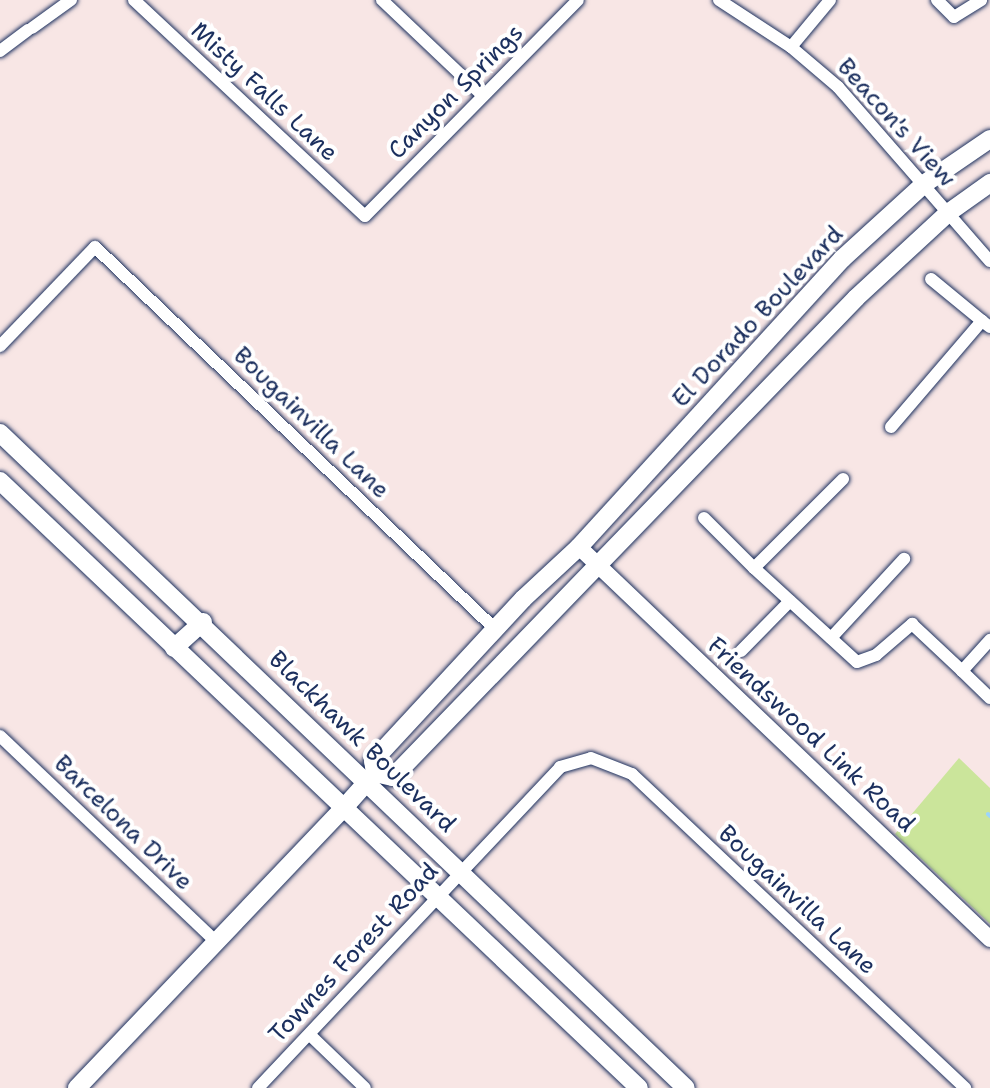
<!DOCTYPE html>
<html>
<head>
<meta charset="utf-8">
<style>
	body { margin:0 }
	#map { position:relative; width:990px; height:1088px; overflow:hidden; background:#f8e6e5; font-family:"Shantell Sans",sans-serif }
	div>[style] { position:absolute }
	.green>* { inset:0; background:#cbe59b }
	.stream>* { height:4px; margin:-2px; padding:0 2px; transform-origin:2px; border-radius:2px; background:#9cd5fc }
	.roads { filter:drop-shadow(0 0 2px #1b2f5e) drop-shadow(0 0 2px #1b2f5e) }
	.minor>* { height:12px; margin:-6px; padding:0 6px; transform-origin:6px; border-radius:6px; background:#fff }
	.tertiary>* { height:16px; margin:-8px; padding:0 8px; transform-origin:8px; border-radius:8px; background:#fff }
	.secondary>* { height:18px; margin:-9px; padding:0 9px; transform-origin:9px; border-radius:9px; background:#fff }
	span { translate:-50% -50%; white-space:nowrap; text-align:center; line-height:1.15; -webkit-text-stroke:8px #fff; paint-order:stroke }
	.street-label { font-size:24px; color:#1b2f5e }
</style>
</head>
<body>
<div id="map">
	<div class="green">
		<div style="clip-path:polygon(959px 758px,990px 788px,990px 924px,895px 834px)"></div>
	</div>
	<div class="stream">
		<div style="left:988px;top:814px;width:3px;rotate:45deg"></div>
	</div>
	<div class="roads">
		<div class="minor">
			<div style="left:134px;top:0;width:316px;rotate:43.1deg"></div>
			<div style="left:365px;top:216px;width:303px;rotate:-45.4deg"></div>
			<div style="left:382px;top:0;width:138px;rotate:43.5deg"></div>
			<div style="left:719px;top:0;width:86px;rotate:33.1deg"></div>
			<div style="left:791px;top:47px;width:62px;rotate:40.4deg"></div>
			<div style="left:838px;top:87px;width:231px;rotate:48.9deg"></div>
			<div style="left:937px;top:0;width:24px;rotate:45deg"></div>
			<div style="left:954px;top:17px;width:32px;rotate:-32deg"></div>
			<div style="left:32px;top:28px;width:48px;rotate:-35.7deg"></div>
			<div style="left:791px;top:47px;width:61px;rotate:-50.3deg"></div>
			<div style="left:0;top:51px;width:35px;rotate:-37deg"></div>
			<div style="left:931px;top:279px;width:66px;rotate:39.5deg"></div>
			<div style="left:0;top:346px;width:137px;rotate:-46.2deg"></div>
			<div style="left:95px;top:247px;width:555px;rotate:43.68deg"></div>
			<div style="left:891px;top:427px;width:140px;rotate:-49.4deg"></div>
			<div style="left:982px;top:321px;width:10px;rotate:37deg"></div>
			<div style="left:704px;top:518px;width:71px;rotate:45deg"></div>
			<div style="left:754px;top:568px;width:126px;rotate:-45deg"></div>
			<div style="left:754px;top:568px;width:139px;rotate:42.4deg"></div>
			<div style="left:857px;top:662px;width:20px;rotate:-20deg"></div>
			<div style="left:876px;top:655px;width:48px;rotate:-40.7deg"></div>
			<div style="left:912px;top:624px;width:69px;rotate:43.2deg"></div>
			<div style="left:962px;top:671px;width:42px;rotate:-47.9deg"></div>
			<div style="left:831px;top:638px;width:108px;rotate:-47.3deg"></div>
			<div style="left:741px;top:651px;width:70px;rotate:-45.6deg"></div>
			<div style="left:962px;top:671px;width:39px;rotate:44deg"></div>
			<div style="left:0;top:736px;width:298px;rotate:43.6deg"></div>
			<div style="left:310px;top:1035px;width:76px;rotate:43.9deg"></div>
			<div style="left:258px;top:1088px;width:441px;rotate:-46.7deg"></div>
			<div style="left:560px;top:767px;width:32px;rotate:-16deg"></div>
			<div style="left:591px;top:758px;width:44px;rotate:21.3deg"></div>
			<div style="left:632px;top:774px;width:458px;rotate:43.3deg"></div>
		</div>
		<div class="tertiary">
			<div style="left:579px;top:547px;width:568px;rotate:43.64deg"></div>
		</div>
		<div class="secondary">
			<div style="left:0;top:433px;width:948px;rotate:43.68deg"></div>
			<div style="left:0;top:481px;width:881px;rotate:43.53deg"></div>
			<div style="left:174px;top:648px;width:39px;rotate:-42deg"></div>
			<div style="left:369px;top:780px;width:9px;rotate:-49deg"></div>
			<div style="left:375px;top:773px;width:18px;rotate:13deg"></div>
			<div style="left:393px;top:777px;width:666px;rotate:-45.97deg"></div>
			<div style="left:856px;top:298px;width:125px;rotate:-42.7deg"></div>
			<div style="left:948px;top:213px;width:52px;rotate:-35.5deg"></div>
			<div style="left:77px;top:1088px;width:384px;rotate:-46.4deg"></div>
			<div style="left:342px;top:810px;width:50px;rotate:-48.3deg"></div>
			<div style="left:375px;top:773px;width:12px;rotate:-99deg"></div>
			<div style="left:373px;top:761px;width:221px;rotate:-47.2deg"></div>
			<div style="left:523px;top:599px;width:76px;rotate:-42.9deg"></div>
			<div style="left:579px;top:547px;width:390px;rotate:-47.6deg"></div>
			<div style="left:842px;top:259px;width:111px;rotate:-42.4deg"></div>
			<div style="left:924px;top:184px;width:80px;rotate:-34.3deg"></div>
		</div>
	</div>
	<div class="street-label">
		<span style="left:264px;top:92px;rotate:43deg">Misty Falls Lane</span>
		<span style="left:456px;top:92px;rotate:-45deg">Canyon Springs</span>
		<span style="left:896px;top:123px;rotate:48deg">Beacon's View</span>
		<span style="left:758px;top:317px;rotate:-47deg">El Dorado Boulevard</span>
		<span style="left:311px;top:423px;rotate:44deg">Bougainvilla Lane</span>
		<span style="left:811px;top:735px;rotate:43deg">Friendswood Link Road</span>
		<span style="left:362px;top:742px;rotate:44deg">Blackhawk Boulevard</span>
		<span style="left:123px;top:823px;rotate:44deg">Barcelona Drive</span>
		<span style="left:797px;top:900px;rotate:43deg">Bougainvilla Lane</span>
		<span style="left:354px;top:953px;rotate:-47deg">Townes Forest Road</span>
	</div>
</div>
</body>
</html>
